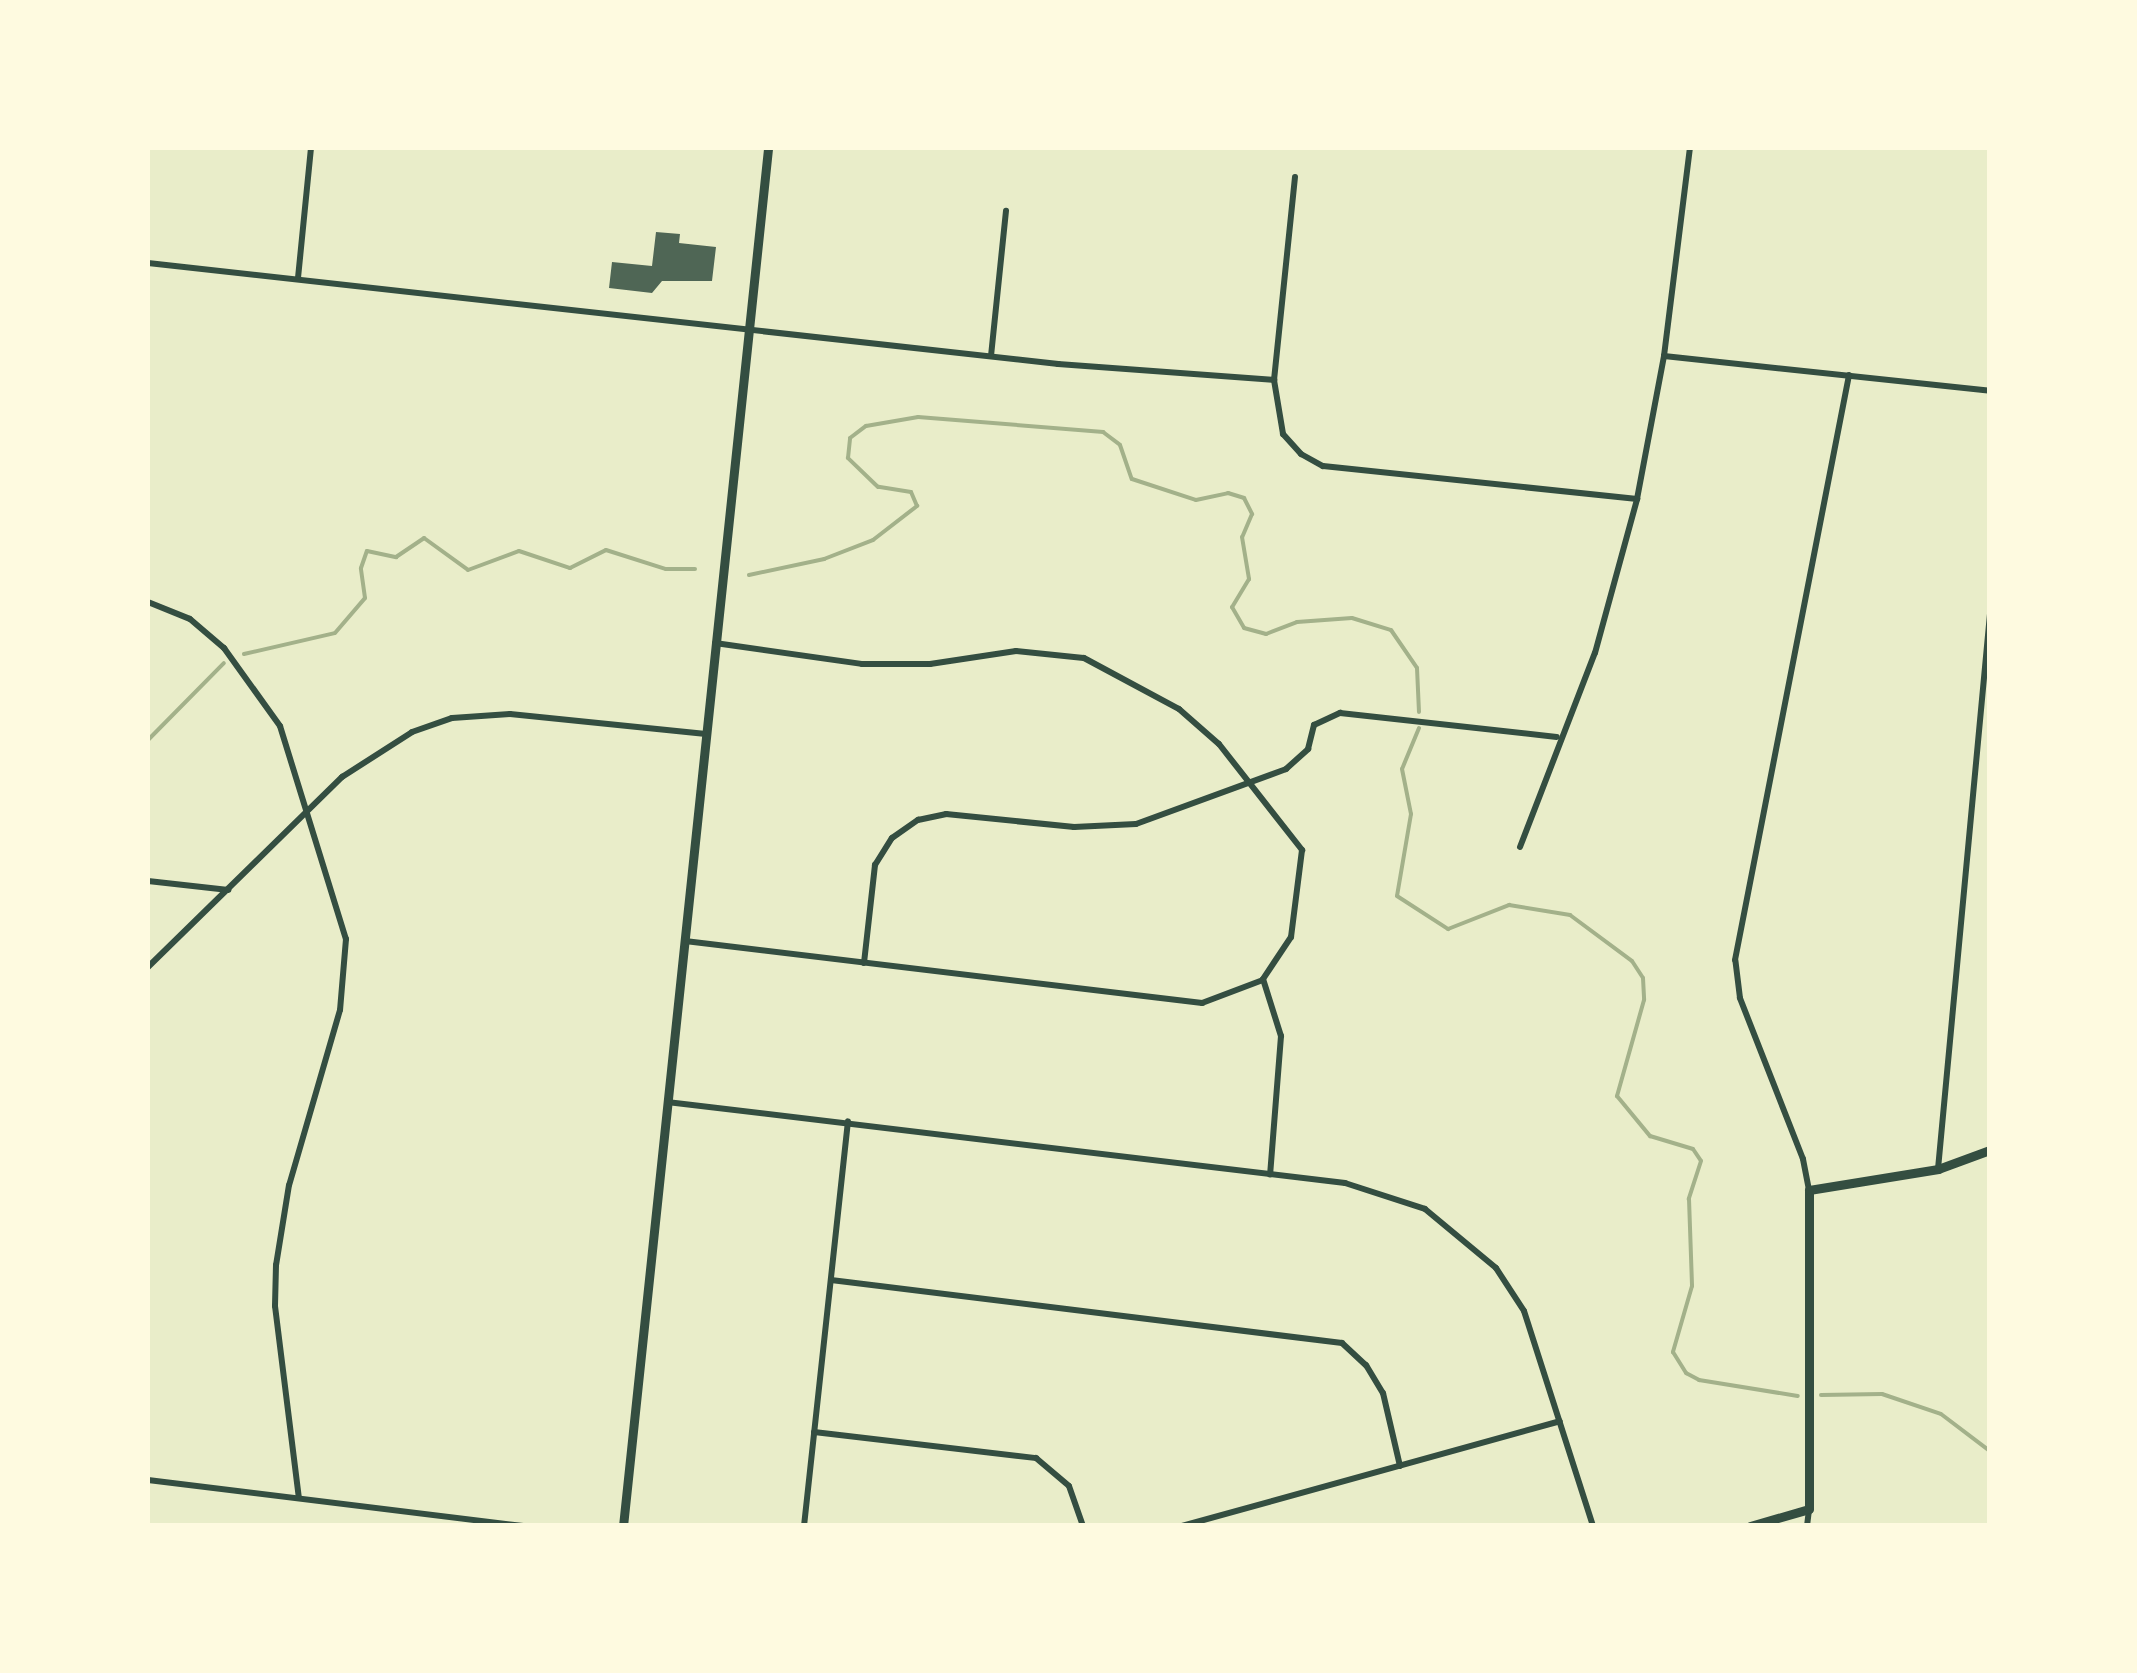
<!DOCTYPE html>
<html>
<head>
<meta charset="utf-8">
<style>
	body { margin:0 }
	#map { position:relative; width:2137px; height:1673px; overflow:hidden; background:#e9edc9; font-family:Mulish,sans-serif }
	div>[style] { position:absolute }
	.stream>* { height:4px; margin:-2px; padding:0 2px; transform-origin:2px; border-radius:2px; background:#a3b18a }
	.building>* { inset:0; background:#4f6655 }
	.minor>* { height:6px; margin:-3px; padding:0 3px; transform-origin:3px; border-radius:3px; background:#344e41 }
	.tertiary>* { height:9px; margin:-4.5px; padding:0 4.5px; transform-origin:4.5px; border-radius:4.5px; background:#344e41 }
	.secondary>* { height:9px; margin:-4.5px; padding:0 4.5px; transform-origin:4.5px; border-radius:4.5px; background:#344e41 }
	span { translate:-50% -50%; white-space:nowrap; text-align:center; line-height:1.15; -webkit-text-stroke:8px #fefae0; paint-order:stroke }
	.frame { position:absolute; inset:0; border:150px solid #fefae0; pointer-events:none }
</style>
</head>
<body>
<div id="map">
	<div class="stream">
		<div style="left:749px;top:575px;width:77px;rotate:-12deg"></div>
		<div style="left:824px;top:559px;width:53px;rotate:-21.2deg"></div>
		<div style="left:873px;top:540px;width:56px;rotate:-37.7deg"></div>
		<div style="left:917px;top:506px;width:15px;rotate:-113deg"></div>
		<div style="left:911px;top:492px;width:33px;rotate:-171deg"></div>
		<div style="left:878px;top:487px;width:42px;rotate:-136deg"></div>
		<div style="left:848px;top:458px;width:20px;rotate:-84deg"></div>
		<div style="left:850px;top:438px;width:20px;rotate:-37deg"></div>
		<div style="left:866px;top:426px;width:53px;rotate:-9.8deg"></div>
		<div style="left:918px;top:417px;width:186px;rotate:4.6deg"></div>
		<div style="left:1103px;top:432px;width:21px;rotate:37deg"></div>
		<div style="left:1120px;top:445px;width:36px;rotate:71deg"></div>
		<div style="left:1132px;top:479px;width:67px;rotate:18.2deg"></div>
		<div style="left:1196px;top:500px;width:33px;rotate:-12deg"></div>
		<div style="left:1228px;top:493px;width:17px;rotate:17deg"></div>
		<div style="left:1244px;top:498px;width:18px;rotate:63deg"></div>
		<div style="left:1252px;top:514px;width:25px;rotate:113deg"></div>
		<div style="left:1242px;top:537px;width:43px;rotate:80.5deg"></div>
		<div style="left:1249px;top:579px;width:33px;rotate:121deg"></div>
		<div style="left:1232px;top:607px;width:24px;rotate:60deg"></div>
		<div style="left:1244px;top:628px;width:23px;rotate:15deg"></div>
		<div style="left:1266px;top:634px;width:33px;rotate:-21deg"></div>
		<div style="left:1297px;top:622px;width:55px;rotate:-4.2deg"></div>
		<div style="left:1352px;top:618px;width:41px;rotate:17.1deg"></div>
		<div style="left:1391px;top:630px;width:46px;rotate:55.6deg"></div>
		<div style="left:1417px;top:668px;width:44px;rotate:87.4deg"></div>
		<div style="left:244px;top:654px;width:93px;rotate:-13deg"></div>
		<div style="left:335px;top:633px;width:46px;rotate:-49.4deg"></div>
		<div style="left:365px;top:598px;width:30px;rotate:-98deg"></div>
		<div style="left:361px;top:568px;width:18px;rotate:-71deg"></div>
		<div style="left:367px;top:551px;width:30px;rotate:12deg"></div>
		<div style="left:396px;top:557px;width:34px;rotate:-34deg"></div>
		<div style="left:424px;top:538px;width:54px;rotate:36deg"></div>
		<div style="left:468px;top:570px;width:54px;rotate:-20.4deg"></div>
		<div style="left:519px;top:551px;width:54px;rotate:18.4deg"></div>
		<div style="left:570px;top:568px;width:40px;rotate:-26.6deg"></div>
		<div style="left:606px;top:550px;width:63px;rotate:17.6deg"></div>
		<div style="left:666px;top:569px;width:29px"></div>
		<div style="left:1419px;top:728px;width:44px;rotate:112.5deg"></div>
		<div style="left:1402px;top:769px;width:46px;rotate:78.7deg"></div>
		<div style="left:1411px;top:814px;width:83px;rotate:99.7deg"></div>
		<div style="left:1397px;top:896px;width:61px;rotate:32.9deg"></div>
		<div style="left:1448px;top:929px;width:66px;rotate:-21.5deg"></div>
		<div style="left:1509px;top:905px;width:62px;rotate:9.3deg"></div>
		<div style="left:1570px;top:915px;width:77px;rotate:36.6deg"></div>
		<div style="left:1632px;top:961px;width:20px;rotate:57deg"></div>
		<div style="left:1643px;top:978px;width:22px;rotate:87deg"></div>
		<div style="left:1644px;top:1000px;width:100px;rotate:105.7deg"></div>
		<div style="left:1617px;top:1096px;width:52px;rotate:50.5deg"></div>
		<div style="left:1650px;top:1136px;width:45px;rotate:16.8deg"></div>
		<div style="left:1693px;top:1149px;width:14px;rotate:56deg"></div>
		<div style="left:1701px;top:1161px;width:40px;rotate:108deg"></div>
		<div style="left:1689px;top:1199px;width:87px;rotate:88deg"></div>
		<div style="left:1692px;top:1286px;width:69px;rotate:106.1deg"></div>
		<div style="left:1673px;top:1352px;width:25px;rotate:58deg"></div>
		<div style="left:1686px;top:1373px;width:15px;rotate:28deg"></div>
		<div style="left:1699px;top:1380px;width:100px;rotate:9.2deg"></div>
		<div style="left:148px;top:740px;width:108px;rotate:-45.4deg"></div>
		<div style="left:1821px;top:1395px;width:61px;rotate:-0.9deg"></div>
		<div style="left:1882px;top:1394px;width:62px;rotate:18.7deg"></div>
		<div style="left:1941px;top:1414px;width:61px;rotate:37.1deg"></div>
	</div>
	<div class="building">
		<div style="clip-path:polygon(656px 232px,680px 234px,679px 243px,716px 247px,712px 281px,662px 281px,652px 293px,609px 288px,612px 262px,652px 266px)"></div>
	</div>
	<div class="minor">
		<div style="left:1295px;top:177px;width:204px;rotate:95.9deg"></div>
		<div style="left:1274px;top:380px;width:55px;rotate:80.5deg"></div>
		<div style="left:1283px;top:434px;width:27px;rotate:48deg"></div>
		<div style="left:1301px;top:454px;width:25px;rotate:29deg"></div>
		<div style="left:1323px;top:466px;width:316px;rotate:6deg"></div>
		<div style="left:148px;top:263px;width:916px;rotate:6.33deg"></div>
		<div style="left:1058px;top:364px;width:217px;rotate:4.2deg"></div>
		<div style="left:298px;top:278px;width:131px;rotate:-84.3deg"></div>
		<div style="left:991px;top:356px;width:146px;rotate:-84.1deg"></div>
		<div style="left:1664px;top:356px;width:328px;rotate:6.1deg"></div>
		<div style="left:148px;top:602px;width:45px;rotate:22deg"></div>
		<div style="left:190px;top:619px;width:45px;rotate:40.5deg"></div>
		<div style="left:224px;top:648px;width:96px;rotate:54.3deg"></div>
		<div style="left:280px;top:726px;width:223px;rotate:72.8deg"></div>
		<div style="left:346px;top:939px;width:71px;rotate:94.8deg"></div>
		<div style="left:340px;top:1010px;width:182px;rotate:106.2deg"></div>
		<div style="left:289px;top:1185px;width:81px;rotate:99.2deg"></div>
		<div style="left:276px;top:1265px;width:41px;rotate:91.4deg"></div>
		<div style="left:275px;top:1306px;width:193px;rotate:82.9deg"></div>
		<div style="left:715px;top:643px;width:148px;rotate:8.1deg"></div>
		<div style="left:862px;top:664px;width:68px"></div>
		<div style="left:930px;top:664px;width:87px;rotate:-8.6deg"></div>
		<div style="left:1016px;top:651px;width:68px;rotate:5.9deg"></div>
		<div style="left:1084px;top:658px;width:108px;rotate:28.2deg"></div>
		<div style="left:1179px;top:709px;width:53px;rotate:41.2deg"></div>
		<div style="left:1219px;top:744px;width:135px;rotate:51.9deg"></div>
		<div style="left:1302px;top:850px;width:88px;rotate:97.2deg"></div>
		<div style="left:1291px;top:937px;width:50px;rotate:123.7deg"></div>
		<div style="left:1263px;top:979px;width:60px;rotate:72.5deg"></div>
		<div style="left:1281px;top:1036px;width:139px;rotate:94.5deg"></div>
		<div style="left:1520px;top:847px;width:208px;rotate:-68.9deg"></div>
		<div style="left:1595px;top:653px;width:160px;rotate:-74.7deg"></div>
		<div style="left:1637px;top:499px;width:146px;rotate:-79.3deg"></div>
		<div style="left:1664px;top:356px;width:210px;rotate:-82.9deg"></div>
		<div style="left:148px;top:881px;width:81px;rotate:6.4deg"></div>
		<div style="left:685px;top:941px;width:521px;rotate:6.84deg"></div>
		<div style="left:1202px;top:1003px;width:65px;rotate:-20.7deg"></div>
		<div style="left:864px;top:963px;width:99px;rotate:-83.6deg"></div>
		<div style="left:875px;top:865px;width:32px;rotate:-58deg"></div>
		<div style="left:892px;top:838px;width:32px;rotate:-35deg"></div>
		<div style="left:918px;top:820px;width:29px;rotate:-12deg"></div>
		<div style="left:946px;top:814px;width:129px;rotate:5.8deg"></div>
		<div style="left:1074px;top:827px;width:62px;rotate:-2.8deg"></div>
		<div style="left:1136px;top:824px;width:160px;rotate:-20.1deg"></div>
		<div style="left:1286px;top:769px;width:30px;rotate:-42deg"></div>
		<div style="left:1308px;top:749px;width:25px;rotate:-76deg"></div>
		<div style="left:1314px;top:725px;width:29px;rotate:-25deg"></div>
		<div style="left:1340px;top:713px;width:218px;rotate:6.3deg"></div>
		<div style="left:148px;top:967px;width:272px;rotate:-44.4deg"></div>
		<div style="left:342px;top:777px;width:83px;rotate:-32.7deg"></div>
		<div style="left:412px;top:732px;width:42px;rotate:-19.3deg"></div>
		<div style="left:452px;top:718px;width:58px;rotate:-3.9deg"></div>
		<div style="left:510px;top:714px;width:197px;rotate:5.8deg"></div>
		<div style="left:667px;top:1102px;width:683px;rotate:6.81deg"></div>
		<div style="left:1345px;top:1183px;width:84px;rotate:18deg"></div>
		<div style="left:1425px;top:1209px;width:92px;rotate:39.7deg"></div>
		<div style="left:1496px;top:1268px;width:51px;rotate:56.9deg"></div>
		<div style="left:1524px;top:1311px;width:226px;rotate:72.2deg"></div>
		<div style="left:1938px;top:1169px;width:557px;rotate:-84.65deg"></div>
		<div style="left:1809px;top:1190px;width:32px;rotate:-101deg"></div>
		<div style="left:1803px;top:1159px;width:173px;rotate:-111.4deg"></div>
		<div style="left:1740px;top:998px;width:38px;rotate:-97deg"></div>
		<div style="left:1735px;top:960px;width:596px;rotate:-78.97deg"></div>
		<div style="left:831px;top:1280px;width:515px;rotate:7.03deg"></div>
		<div style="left:1342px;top:1343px;width:33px;rotate:43deg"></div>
		<div style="left:1366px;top:1365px;width:33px;rotate:59deg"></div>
		<div style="left:1383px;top:1393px;width:75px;rotate:76.9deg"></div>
		<div style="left:814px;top:1432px;width:224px;rotate:6.7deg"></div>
		<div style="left:1036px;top:1458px;width:43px;rotate:40.3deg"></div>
		<div style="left:1069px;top:1486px;width:42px;rotate:70.7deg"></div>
		<div style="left:148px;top:1480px;width:378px;rotate:7deg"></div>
		<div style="left:804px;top:1526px;width:407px;rotate:-83.8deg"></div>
		<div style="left:1182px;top:1526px;width:392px;rotate:-15.5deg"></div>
		<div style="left:1807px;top:1526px;width:17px;rotate:-83deg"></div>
	</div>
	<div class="tertiary">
		<div style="left:1750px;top:1526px;width:61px;rotate:-16.1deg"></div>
		<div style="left:1809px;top:1509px;width:319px;rotate:-90deg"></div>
		<div style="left:1809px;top:1190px;width:131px;rotate:-9.2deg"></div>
		<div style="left:1938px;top:1169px;width:55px;rotate:-20.1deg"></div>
	</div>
	<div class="secondary">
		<div style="left:623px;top:1526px;width:1386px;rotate:-83.99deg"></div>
	</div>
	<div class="frame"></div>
</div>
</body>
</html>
